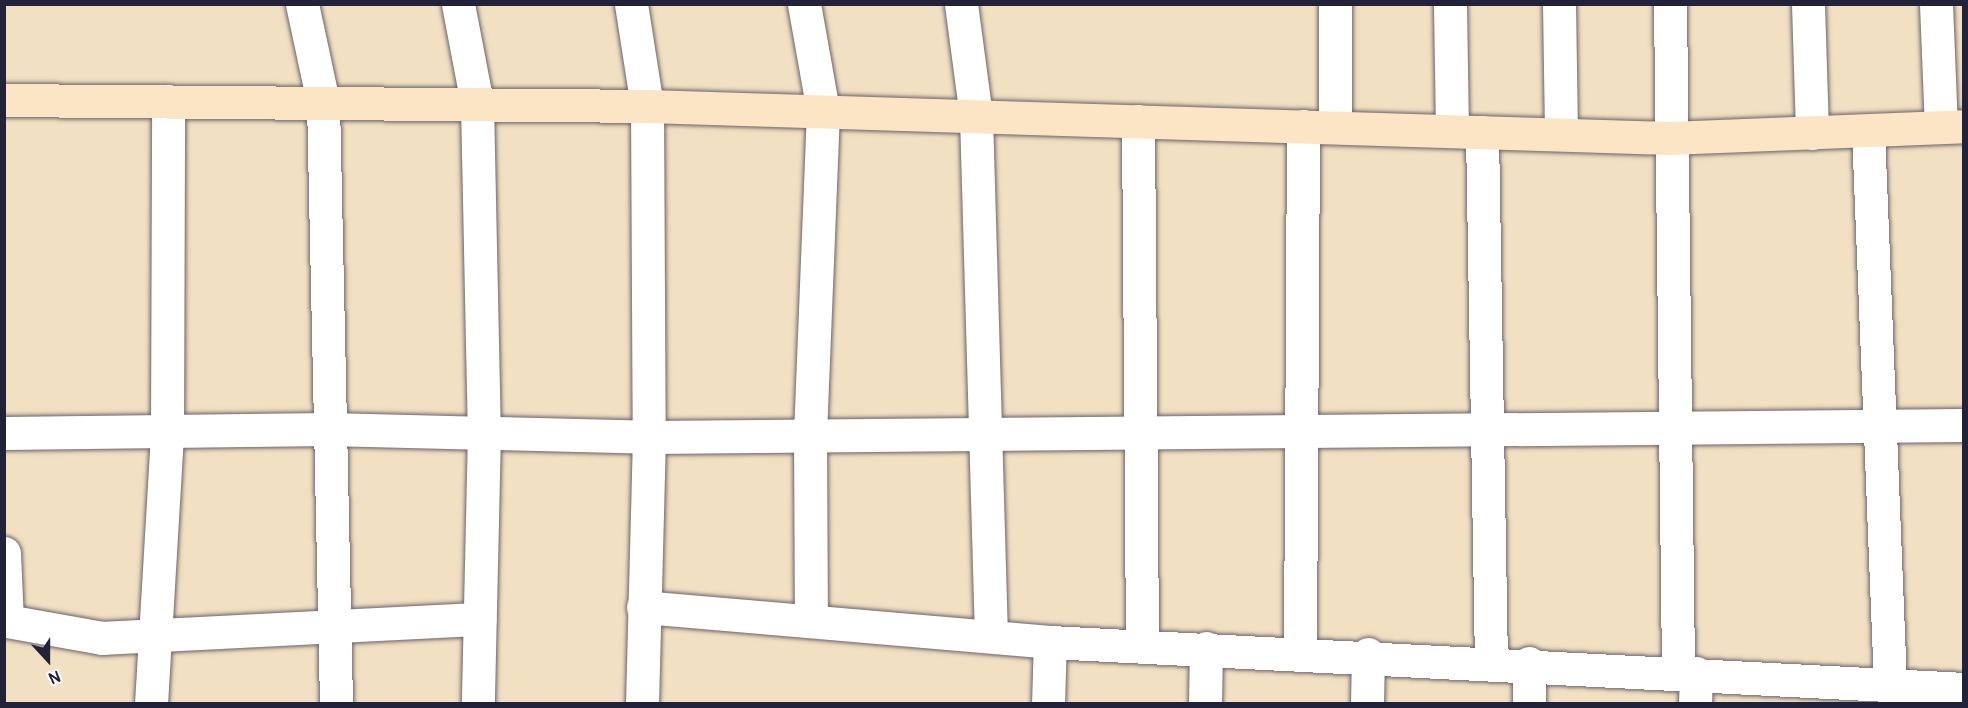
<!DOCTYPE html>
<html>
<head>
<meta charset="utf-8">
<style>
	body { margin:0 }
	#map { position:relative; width:1968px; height:708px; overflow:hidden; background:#f2e0c2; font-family:Pangolin,sans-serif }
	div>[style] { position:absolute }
	.roads { filter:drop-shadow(0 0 2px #6b646a) drop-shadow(0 0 2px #6b646a) }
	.minor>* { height:33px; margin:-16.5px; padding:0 16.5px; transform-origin:16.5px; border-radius:16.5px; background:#fff }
	.tertiary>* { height:33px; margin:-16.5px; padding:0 16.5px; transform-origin:16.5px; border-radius:16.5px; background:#fff }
	.secondary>* { height:33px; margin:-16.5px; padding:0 16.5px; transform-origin:16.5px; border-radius:16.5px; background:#fce5c4 }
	span { translate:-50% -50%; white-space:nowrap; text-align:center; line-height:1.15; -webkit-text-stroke:4.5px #fff; paint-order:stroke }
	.frame { position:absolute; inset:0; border:6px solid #22223b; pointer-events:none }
	.north { position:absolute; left:18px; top:630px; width:60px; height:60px; -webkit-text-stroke:4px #fff; paint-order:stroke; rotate:159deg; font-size:16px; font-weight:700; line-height:24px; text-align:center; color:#22223b }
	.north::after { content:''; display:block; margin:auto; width:21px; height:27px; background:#22223b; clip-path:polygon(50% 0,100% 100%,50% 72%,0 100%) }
</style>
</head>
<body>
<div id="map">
	<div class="roads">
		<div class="minor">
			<div style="left:302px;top:4px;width:100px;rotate:77.9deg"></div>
			<div style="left:323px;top:102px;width:602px;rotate:88.76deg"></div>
			<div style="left:458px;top:4px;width:102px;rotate:79.2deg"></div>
			<div style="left:477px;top:104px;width:328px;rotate:88.8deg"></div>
			<div style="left:484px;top:432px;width:272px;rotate:91.3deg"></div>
			<div style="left:804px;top:4px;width:109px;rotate:79.9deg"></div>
			<div style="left:823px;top:111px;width:325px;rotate:92.3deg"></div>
			<div style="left:810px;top:436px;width:185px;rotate:89.7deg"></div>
			<div style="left:961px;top:4px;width:113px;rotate:82.4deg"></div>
			<div style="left:976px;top:116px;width:520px;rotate:88.35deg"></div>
			<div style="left:1450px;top:4px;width:127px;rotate:89.1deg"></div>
			<div style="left:1559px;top:4px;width:130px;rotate:89.1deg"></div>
			<div style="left:1670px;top:4px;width:668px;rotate:89.31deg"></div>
			<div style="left:1808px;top:4px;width:129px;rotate:88.2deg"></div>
			<div style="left:1936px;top:4px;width:123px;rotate:87.7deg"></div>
			<div style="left:1138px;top:121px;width:524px;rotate:89.56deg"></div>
			<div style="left:1335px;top:127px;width:123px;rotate:-90deg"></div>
			<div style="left:1868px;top:131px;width:553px;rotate:87.72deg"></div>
			<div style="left:1482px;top:132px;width:529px;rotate:89.03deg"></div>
			<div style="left:4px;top:433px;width:324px;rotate:-0.7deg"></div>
			<div style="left:328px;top:429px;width:321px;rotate:1.4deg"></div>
			<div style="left:649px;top:437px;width:1315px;rotate:-0.52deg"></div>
			<div style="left:4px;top:553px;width:68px;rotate:87.5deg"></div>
			<div style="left:7px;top:621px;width:97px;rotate:10.1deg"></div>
			<div style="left:102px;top:638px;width:378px;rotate:-2.9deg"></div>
			<div style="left:643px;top:607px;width:409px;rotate:4.9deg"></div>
			<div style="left:1050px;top:642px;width:915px;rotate:2.94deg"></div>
			<div style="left:1300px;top:651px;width:525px;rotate:-89.67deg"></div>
			<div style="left:151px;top:704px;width:270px;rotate:-86.6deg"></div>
			<div style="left:167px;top:434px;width:333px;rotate:-89.8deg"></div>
			<div style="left:1048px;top:704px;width:62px;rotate:-88.2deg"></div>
			<div style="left:1205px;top:704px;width:56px;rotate:-89deg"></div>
			<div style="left:1367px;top:704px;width:50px;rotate:-88.9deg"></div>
			<div style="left:1529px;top:704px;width:41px;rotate:-90deg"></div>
			<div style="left:1695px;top:704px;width:31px;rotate:-88deg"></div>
		</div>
		<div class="tertiary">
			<div style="left:631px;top:4px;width:103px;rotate:81.1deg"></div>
			<div style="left:647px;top:106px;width:331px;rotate:89.7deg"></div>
			<div style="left:649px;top:437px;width:267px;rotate:91.5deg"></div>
		</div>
		<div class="secondary">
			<div style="left:4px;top:100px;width:643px;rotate:0.53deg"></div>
			<div style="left:647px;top:106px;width:1023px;rotate:1.79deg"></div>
			<div style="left:1669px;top:138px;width:295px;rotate:-2.3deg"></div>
		</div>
	</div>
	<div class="frame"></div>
	<div class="north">N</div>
</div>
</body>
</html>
